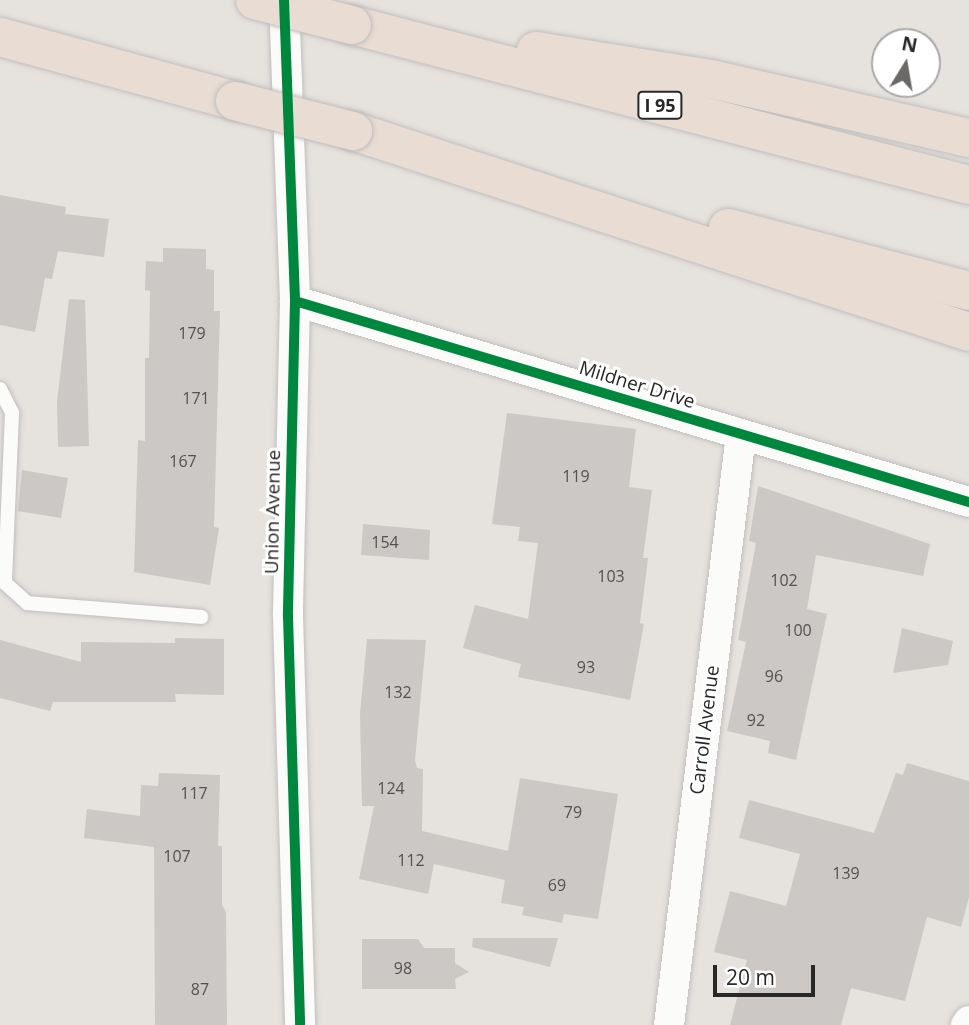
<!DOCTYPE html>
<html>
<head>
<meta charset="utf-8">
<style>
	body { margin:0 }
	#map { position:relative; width:969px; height:1025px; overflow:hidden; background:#e6e2de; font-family:"Open Sans",sans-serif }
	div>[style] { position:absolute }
	.building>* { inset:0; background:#cbc8c5 }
	.roads { filter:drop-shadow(0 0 2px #c0bfbf) drop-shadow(0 0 2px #c0bfbf) }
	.lane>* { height:14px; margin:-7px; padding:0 7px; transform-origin:7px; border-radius:7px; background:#fbfbfa }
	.street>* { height:30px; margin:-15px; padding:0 15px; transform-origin:15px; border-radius:15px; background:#fbfbfa }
	.highway>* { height:38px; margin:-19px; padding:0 19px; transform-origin:19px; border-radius:19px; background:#e8dcd3 }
	.bridges { filter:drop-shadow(0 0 2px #bfbdbc) drop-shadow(0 0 2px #bfbdbc) }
	.highway-bridge>* { height:38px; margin:-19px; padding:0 19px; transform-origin:19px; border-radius:19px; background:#e8dcd3 }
	.cycleway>* { height:10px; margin:-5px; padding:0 5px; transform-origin:5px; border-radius:5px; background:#00873e }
	span { translate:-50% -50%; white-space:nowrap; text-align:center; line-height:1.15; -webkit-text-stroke:6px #fff; paint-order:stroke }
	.number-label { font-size:16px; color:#525251 }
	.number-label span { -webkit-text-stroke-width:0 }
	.shield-label span { padding:2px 5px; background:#fff; border:2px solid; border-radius:5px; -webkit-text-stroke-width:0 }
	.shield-label { font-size:18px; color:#282828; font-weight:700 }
	.street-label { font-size:19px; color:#282828 }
	.north { position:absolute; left:871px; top:28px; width:70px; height:70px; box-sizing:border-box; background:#fff; border:2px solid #a9a9a9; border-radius:50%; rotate:11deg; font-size:19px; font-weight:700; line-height:28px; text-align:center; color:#282828 }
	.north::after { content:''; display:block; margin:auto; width:24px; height:32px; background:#6a6968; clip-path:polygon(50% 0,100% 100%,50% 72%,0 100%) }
	.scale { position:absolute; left:713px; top:965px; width:102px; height:32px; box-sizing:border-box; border:4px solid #282828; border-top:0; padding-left:9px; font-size:21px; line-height:24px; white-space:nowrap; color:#282828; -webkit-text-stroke:5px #fff; paint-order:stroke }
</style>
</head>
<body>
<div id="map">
	<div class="building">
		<div style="clip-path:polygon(0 195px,66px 207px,65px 214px,109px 219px,104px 257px,58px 251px,52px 279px,45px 278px,35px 332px,0 325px)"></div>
		<div style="clip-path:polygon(163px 248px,206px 249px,206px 269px,214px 270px,214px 311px,220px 311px,214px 527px,219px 528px,210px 585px,134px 572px,138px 440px,145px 441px,145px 358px,149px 358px,150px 291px,145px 290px,146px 261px,163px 262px)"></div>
		<div style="clip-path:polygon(69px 299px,85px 300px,89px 446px,58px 447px,57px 402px)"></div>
		<div style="clip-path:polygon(507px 413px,636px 429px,629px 487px,652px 490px,643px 558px,648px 558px,640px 623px,644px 624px,630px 700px,518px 677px,521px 664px,463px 648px,475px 605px,528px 619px,538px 543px,518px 541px,520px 527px,492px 524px)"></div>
		<div style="clip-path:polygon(22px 470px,68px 478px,61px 518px,18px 511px)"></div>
		<div style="clip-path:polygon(758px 486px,930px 544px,923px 576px,816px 555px,807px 609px,827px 614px,796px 760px,768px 753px,770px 741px,727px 731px,746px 642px,738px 640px,756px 543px,749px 541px)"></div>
		<div style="clip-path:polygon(363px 524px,430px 530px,429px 560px,361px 555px)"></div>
		<div style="clip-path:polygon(902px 628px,953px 641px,948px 665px,893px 673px)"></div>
		<div style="clip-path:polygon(175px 638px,224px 639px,224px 695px,175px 694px,176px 702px,53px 702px,50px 711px,0 698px,0 640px,81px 662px,81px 642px,175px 643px)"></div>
		<div style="clip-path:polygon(367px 639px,426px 640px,415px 760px,417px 768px,423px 769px,422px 831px,508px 851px,520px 778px,618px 794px,598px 919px,564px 914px,562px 923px,522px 915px,524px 907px,501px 903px,505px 880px,434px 864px,428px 894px,359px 879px,374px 806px,362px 806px,360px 714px)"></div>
		<div style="clip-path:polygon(907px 763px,969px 781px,969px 897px,961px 927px,927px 917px,905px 1001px,851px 988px,841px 1025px,730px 1025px,747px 960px,714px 952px,730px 891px,786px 906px,800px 854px,739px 838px,749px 800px,874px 833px,896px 773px,903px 775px)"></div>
		<div style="clip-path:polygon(159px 773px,220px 775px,218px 846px,222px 846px,222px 905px,226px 912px,227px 1025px,155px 1025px,154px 847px,84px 838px,87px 809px,140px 816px,141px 785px,158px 786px)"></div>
		<div style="clip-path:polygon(473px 938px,558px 938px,550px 967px,472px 947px)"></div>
		<div style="clip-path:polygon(362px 939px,418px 939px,424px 948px,455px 948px,455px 963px,469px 972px,455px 979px,456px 989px,362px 989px)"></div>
	</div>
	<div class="roads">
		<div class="lane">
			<div style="left:0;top:389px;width:27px;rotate:63deg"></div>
			<div style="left:12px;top:413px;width:170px;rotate:92.4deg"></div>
			<div style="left:5px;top:583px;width:30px;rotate:42deg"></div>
			<div style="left:27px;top:603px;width:175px;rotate:4.6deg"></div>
		</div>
		<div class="street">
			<div style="left:284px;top:0;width:301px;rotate:87.9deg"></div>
			<div style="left:295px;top:301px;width:315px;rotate:91.3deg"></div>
			<div style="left:288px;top:616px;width:409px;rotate:88.3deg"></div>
			<div style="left:295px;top:301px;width:703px;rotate:16.61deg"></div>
			<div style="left:669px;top:1025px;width:595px;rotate:-83.05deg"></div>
			<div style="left:966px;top:1025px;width:5px;rotate:-53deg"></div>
		</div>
		<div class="highway">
			<div style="left:352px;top:25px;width:637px;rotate:14.54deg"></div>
			<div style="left:0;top:37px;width:244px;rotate:15.2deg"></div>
			<div style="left:536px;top:51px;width:177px;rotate:9.1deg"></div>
			<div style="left:711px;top:79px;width:265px;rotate:12.9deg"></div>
			<div style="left:353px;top:131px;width:648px;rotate:18.07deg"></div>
			<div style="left:728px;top:228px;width:249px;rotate:14.6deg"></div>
		</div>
	</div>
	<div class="bridges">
		<div class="highway-bridge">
			<div style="left:255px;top:0;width:100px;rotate:14.5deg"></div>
			<div style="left:235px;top:101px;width:122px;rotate:14.3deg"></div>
		</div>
	</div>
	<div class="cycleway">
		<div style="left:284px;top:0;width:301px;rotate:87.9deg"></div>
		<div style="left:295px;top:301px;width:315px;rotate:91.3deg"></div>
		<div style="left:288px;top:616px;width:409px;rotate:88.3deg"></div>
		<div style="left:295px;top:301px;width:703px;rotate:16.61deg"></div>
	</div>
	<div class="number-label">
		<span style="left:192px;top:333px">179</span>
		<span style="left:196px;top:398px">171</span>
		<span style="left:183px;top:461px">167</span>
		<span style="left:576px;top:476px">119</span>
		<span style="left:385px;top:542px">154</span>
		<span style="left:611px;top:576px">103</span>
		<span style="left:784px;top:580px">102</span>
		<span style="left:798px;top:630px">100</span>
		<span style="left:586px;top:667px">93</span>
		<span style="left:774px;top:676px">96</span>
		<span style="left:398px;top:692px">132</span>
		<span style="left:756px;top:720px">92</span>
		<span style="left:391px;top:788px">124</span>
		<span style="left:194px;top:793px">117</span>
		<span style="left:573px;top:812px">79</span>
		<span style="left:177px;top:856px">107</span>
		<span style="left:411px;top:860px">112</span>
		<span style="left:846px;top:873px">139</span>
		<span style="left:557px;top:885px">69</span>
		<span style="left:403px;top:968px">98</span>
		<span style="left:200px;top:989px">87</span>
	</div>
	<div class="shield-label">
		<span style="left:660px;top:105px">I 95</span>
	</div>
	<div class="street-label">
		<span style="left:637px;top:385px;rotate:17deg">Mildner Drive</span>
		<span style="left:273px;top:512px;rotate:-89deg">Union Avenue</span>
		<span style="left:705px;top:730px;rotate:-83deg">Carroll Avenue</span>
	</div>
	<div class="north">N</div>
	<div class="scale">20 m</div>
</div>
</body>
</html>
